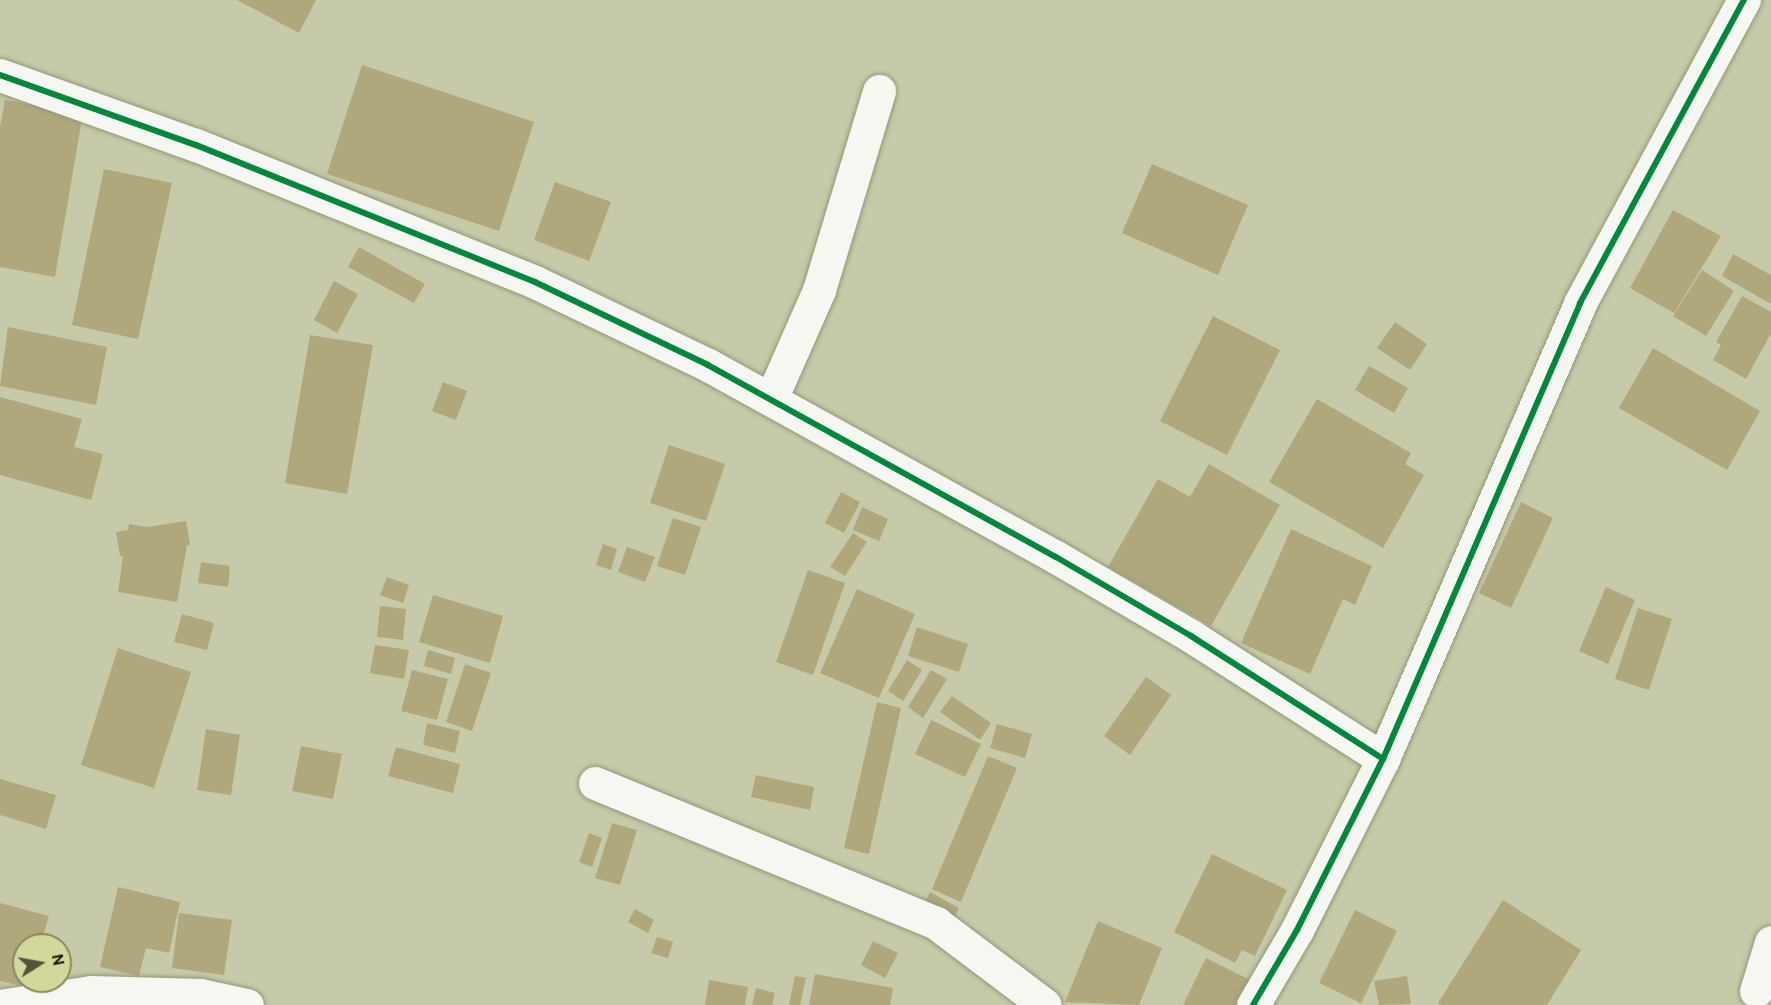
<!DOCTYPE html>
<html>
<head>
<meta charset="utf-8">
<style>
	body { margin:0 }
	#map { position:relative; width:1771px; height:1005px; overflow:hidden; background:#c7caa8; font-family:Cabin,sans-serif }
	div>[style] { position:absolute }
	.building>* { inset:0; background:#afa87d }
	.roads { filter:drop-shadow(0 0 2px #93957b) drop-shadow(0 0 2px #93957b) }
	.minor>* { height:33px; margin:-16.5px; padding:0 16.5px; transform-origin:16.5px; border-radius:16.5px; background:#f7f7f2 }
	.cycleway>* { height:6px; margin:-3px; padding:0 3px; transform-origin:3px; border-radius:3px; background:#00873e }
	span { translate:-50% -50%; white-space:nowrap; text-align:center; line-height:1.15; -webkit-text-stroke:5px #d3d89a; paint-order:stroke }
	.north { position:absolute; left:12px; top:933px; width:60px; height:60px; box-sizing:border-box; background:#d3d89a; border:2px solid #878a5c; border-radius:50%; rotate:79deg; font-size:16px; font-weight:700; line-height:24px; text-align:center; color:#141400 }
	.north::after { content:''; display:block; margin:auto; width:21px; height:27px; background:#53543b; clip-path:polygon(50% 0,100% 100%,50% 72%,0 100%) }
</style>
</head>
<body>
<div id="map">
	<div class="building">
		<div style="clip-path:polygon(237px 0,316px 0,299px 33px)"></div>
		<div style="clip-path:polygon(362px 65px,534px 122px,499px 231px,327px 174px)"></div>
		<div style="clip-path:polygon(5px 100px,83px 113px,55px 277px,0 267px,0 127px)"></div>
		<div style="clip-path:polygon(1152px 164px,1248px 205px,1218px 275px,1122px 233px)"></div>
		<div style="clip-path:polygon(104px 169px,172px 183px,138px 339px,72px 325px)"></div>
		<div style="clip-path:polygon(555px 182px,611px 202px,589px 261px,534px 240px)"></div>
		<div style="clip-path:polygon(1673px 210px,1721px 236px,1674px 313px,1630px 288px)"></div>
		<div style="clip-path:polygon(359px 247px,425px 284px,414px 303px,348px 267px)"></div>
		<div style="clip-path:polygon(1733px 254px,1771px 275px,1771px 304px,1722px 276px)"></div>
		<div style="clip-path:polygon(1702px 270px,1734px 291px,1706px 336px,1673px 316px)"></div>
		<div style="clip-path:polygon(334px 281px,358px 294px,337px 333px,314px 320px)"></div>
		<div style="clip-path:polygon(1742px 296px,1771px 312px,1771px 333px,1746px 379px,1713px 360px,1721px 345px,1716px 342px)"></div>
		<div style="clip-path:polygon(1213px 316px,1280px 350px,1227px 455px,1160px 421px)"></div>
		<div style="clip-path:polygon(1395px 322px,1427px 344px,1410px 370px,1377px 348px)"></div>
		<div style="clip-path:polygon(8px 327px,107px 347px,96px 405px,0 386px)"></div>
		<div style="clip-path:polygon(310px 335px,373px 345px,347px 494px,285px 483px)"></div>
		<div style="clip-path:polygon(1653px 348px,1760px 411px,1727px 470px,1619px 408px)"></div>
		<div style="clip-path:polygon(1369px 366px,1408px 388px,1394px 413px,1355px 390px)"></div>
		<div style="clip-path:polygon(443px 382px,467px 391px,456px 420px,432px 411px)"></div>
		<div style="clip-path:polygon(0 397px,82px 419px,74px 447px,103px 454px,91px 500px,0 475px)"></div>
		<div style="clip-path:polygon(1317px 399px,1411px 453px,1405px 464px,1424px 475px,1383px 548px,1269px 482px)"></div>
		<div style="clip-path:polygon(669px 445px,725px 464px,706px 521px,650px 503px)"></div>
		<div style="clip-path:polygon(1209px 464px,1280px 505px,1211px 626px,1108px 567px,1158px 479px,1190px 497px)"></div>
		<div style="clip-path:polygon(841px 492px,860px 502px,844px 533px,825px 523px)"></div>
		<div style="clip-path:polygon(1521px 502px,1553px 518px,1511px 608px,1479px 593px)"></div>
		<div style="clip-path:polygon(862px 507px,888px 519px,879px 541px,853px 530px)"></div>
		<div style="clip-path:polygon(673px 518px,701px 527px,685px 575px,657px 566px)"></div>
		<div style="clip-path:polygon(186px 521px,190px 545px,187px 545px,177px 602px,118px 592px,123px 556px,120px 556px,116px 532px,128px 530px,129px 524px,147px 527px)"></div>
		<div style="clip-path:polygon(1291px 529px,1372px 566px,1355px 605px,1343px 599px,1310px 674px,1241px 643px)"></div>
		<div style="clip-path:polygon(853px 533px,867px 542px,845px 576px,830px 567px)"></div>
		<div style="clip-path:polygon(603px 544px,617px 549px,611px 570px,596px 565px)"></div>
		<div style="clip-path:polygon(627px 547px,655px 557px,645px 582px,618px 572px)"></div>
		<div style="clip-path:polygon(201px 562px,230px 566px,228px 587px,198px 583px)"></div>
		<div style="clip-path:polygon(808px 570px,845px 583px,813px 675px,776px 662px)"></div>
		<div style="clip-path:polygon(387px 577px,409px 585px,403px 603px,380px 595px)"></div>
		<div style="clip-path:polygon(1606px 587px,1635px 600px,1608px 664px,1579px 651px)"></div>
		<div style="clip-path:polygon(857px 589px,915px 614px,879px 698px,820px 673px)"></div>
		<div style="clip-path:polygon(433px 595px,503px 616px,490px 663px,419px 642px)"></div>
		<div style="clip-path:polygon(380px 606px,406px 609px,403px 640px,377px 637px)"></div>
		<div style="clip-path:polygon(1638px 608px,1672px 619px,1649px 690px,1615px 679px)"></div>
		<div style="clip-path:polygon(182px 614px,214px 623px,207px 650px,174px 642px)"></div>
		<div style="clip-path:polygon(917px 627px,968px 644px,959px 672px,908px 656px)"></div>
		<div style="clip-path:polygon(375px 645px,409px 650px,404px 679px,370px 673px)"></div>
		<div style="clip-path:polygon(118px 648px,191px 672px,154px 788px,81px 765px)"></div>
		<div style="clip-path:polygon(428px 650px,455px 658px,451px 674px,424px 666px)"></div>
		<div style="clip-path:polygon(907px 660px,922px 670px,903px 701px,888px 691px)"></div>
		<div style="clip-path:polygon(465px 664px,491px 673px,472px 731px,446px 722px)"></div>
		<div style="clip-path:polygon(412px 670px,448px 679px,437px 720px,401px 711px)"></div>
		<div style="clip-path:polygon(931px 670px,947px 679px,923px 718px,908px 707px)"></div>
		<div style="clip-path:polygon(1146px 677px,1171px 695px,1130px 755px,1104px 736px)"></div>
		<div style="clip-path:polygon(952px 696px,991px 723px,980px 740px,940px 712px)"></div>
		<div style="clip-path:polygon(877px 702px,901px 708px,869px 854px,844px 848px)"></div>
		<div style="clip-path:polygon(931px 720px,981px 744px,965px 777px,915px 754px)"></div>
		<div style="clip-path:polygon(427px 723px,460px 731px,455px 753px,423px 745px)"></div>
		<div style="clip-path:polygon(997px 724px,1032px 734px,1025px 758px,990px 748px)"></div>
		<div style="clip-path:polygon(206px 729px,240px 735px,231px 795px,197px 790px)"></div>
		<div style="clip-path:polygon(301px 746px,342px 754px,333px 799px,292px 791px)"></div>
		<div style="clip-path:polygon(396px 747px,460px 764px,453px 793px,388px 776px)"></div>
		<div style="clip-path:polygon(988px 756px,1017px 768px,961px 902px,932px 889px)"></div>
		<div style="clip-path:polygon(756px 775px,814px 787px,810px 810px,751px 797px)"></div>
		<div style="clip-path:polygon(0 779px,56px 795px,46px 829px,0 815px)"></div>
		<div style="clip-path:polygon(612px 823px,637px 830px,620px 885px,595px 878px)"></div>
		<div style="clip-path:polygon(589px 833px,602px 838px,592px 867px,579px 862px)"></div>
		<div style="clip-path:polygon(1212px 854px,1287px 890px,1255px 956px,1242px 950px,1235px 963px,1174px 932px)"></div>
		<div style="clip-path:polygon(118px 887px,180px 902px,169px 953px,146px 948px,139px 976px,100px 967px)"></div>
		<div style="clip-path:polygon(930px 892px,959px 908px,952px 922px,923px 907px)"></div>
		<div style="clip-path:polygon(1503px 900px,1581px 950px,1547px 1005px,1442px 1005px,1438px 1003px)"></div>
		<div style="clip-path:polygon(0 903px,49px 916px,42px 940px,58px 945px,24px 945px,24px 981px,45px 981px,43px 990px,0 981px)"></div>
		<div style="clip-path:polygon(635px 909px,654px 920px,648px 933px,628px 922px)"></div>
		<div style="clip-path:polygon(1355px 910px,1397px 931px,1361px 1003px,1319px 983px)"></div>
		<div style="clip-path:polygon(179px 913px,232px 920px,224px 975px,172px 968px)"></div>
		<div style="clip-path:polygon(1098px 921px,1162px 948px,1139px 1005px,1065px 1002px)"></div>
		<div style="clip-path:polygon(657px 937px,673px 942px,668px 958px,651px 953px)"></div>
		<div style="clip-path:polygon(873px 941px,898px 953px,885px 978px,861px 965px)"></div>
		<div style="clip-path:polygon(1206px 958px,1250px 980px,1237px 1005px,1183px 1005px)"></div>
		<div style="clip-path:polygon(815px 974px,893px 988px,890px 1005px,809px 1005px)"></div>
		<div style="clip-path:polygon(795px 976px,806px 978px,800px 1005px,789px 1005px)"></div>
		<div style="clip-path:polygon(1407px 976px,1411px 1004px,1379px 1005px,1374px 981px)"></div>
		<div style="clip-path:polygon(709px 980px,748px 987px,745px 1005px,705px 1005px)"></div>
		<div style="clip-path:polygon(756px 988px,775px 993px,772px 1005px,752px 1005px)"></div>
	</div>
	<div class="roads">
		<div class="minor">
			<div style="left:0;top:75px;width:208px;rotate:19.7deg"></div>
			<div style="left:196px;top:145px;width:366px;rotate:22deg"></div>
			<div style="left:535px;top:282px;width:192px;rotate:25.6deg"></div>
			<div style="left:708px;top:365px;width:397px;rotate:28.9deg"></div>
			<div style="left:1056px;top:557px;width:156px;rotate:30.3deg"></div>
			<div style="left:1191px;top:636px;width:228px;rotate:32.6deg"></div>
			<div style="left:771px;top:399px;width:119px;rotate:-66.2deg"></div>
			<div style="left:819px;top:290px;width:208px;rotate:-73.2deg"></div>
			<div style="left:595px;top:783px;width:369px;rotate:22.3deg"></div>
			<div style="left:936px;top:923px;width:136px;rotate:37deg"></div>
			<div style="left:1756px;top:991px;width:51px;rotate:-73deg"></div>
			<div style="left:5px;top:1005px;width:87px;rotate:-8.6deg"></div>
			<div style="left:91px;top:992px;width:110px;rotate:1.6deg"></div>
			<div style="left:201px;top:995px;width:47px;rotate:12.3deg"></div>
			<div style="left:1253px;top:1005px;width:87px;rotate:-59.6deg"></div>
			<div style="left:1297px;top:930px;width:191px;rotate:-63.3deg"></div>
			<div style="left:1383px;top:759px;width:497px;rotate:-66.6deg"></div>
			<div style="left:1580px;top:303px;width:345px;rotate:-61.6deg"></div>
		</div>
	</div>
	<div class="cycleway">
		<div style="left:0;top:75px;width:208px;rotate:19.7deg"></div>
		<div style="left:196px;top:145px;width:366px;rotate:22deg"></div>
		<div style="left:535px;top:282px;width:192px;rotate:25.6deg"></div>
		<div style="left:708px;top:365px;width:397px;rotate:28.9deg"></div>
		<div style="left:1056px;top:557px;width:156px;rotate:30.3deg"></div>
		<div style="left:1191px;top:636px;width:228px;rotate:32.6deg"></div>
		<div style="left:1253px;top:1005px;width:87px;rotate:-59.6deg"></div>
		<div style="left:1297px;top:930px;width:191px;rotate:-63.3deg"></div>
		<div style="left:1383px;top:759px;width:497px;rotate:-66.6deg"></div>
		<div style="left:1580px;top:303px;width:345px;rotate:-61.6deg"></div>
	</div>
	<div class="north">N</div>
</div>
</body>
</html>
